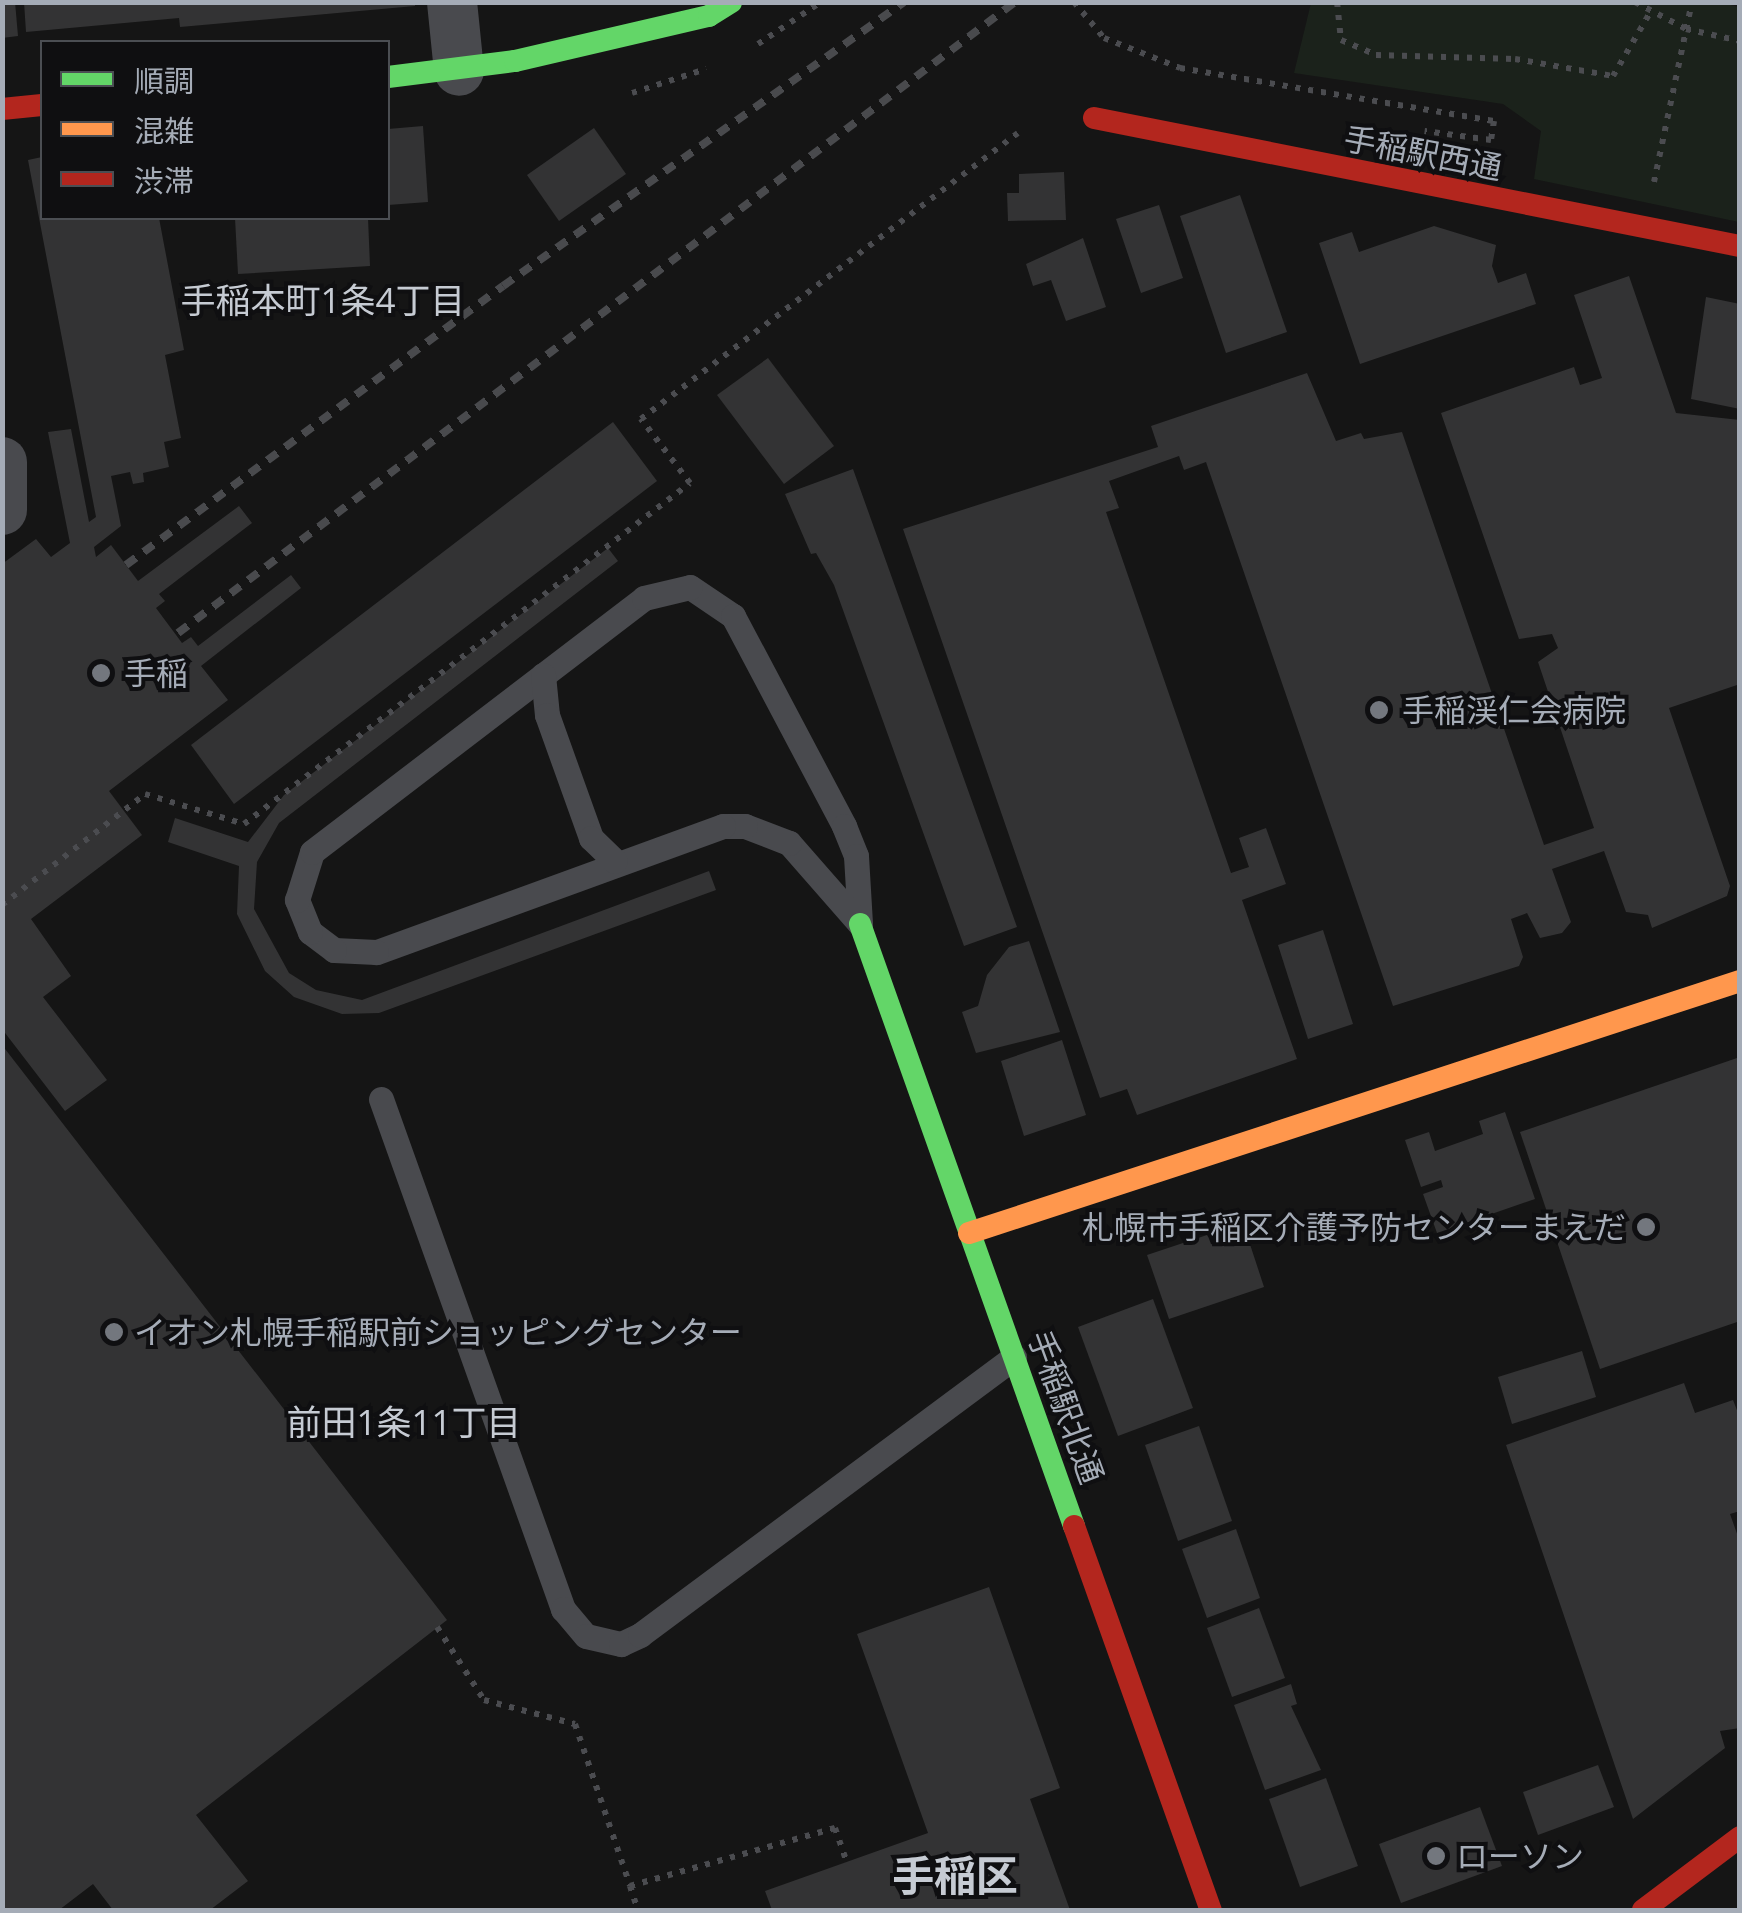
<!DOCTYPE html>
<html>
<head>
<meta charset="utf-8">
<style>
	body { margin:0 }
	#map { position:relative; width:1742px; height:1913px; overflow:hidden; background:#151515; font-family:"Open Sans","Noto Sans JP",sans-serif }
	div>[style] { position:absolute }
	.green>* { inset:0; background:#1b221b }
	.building>* { inset:0; background:#333334 }
	.path>* { height:6px; margin-top:-3px; transform-origin:0; background:repeating-linear-gradient(90deg,#4b4c50 0 5px,transparent 0 13px) }
	.lane>* { height:25px; margin:-12.5px; padding:0 12.5px; transform-origin:12.5px; border-radius:12.5px; background:#494a4e }
	.street>* { height:50px; margin:-25px; padding:0 25px; transform-origin:25px; border-radius:25px; background:#494a4e }
	.fast>* { height:22px; margin:-11px; padding:0 11px; transform-origin:11px; border-radius:11px; background:#63d668 }
	.slow>* { height:22px; margin:-11px; padding:0 11px; transform-origin:11px; border-radius:11px; background:#ff974d }
	.jam>* { height:22px; margin:-11px; padding:0 11px; transform-origin:11px; border-radius:11px; background:#b3261e }
	.rail>* { height:8px; margin-top:-4px; transform-origin:0; background:repeating-linear-gradient(90deg,#494a4d 0 12px,transparent 0 22px) }
	.dots>* { width:28px; height:28px; translate:-50% -50%; box-sizing:border-box; border:5px solid #0f0f11; border-radius:50% }
	span { translate:-50% -50%; white-space:nowrap; text-align:center; line-height:1.15; -webkit-text-stroke:8px #0f0f11; paint-order:stroke }
	.street-label { font-size:32px; color:#a5acb7 }
	.poi-label { font-size:32px; color:#a5acb7 }
	.left { translate:0 -50%; text-align:left }
	.right { translate:-100% -50%; text-align:right }
	.neighbourhood-label { font-size:35px; color:#c6cbd3 }
	.district-label { font-size:42px; color:#c6cbd3; font-weight:700 }
	.frame { position:absolute; inset:0; border:5px solid #a5acb7; pointer-events:none }
	.legend { position:absolute; left:40px; top:40px; width:350px; height:180px; box-sizing:border-box; background:#0f0f11; border:2px solid #4b4e53; margin:0; padding:12px 18px; list-style:none; font-size:30px; color:#a5acb7 }
	.legend li { display:flex; align-items:center; gap:20px; height:50px }
	.legend b { width:50px; border:2px solid #4b4e53 }
</style>
</head>
<body>
<div id="map">
	<div class="green">
		<div style="clip-path:polygon(1719px 2px,1739px 7px,1739px 222px,1534px 179px,1541px 131px,1503px 104px,1294px 73px,1311px 3px)"></div>
	</div>
	<div class="building">
		<div style="clip-path:polygon(2px 2px,15px 2px,18px 36px,2px 38px)"></div>
		<div style="clip-path:polygon(24px 2px,415px 2px,415px 6px,180px 27px,179px 18px,26px 32px)"></div>
		<div style="clip-path:polygon(423px 126px,428px 202px,388px 205px,388px 129px)"></div>
		<div style="clip-path:polygon(594px 128px,626px 174px,559px 221px,527px 175px)"></div>
		<div style="clip-path:polygon(42px 157px,42px 218px,159px 218px,184px 350px,165px 355px,181px 438px,164px 442px,169px 467px,143px 473px,144px 482px,133px 484px,130px 472px,111px 476px,121px 526px,94px 547px,96px 557px,111px 545px,138px 581px,239px 506px,252px 523px,159px 594px,165px 601px,156px 608px,182px 643px,191px 637px,198px 646px,291px 575px,301px 588px,201px 666px,228px 700px,109px 791px,142px 835px,31px 919px,71px 976px,43px 997px,107px 1080px,65px 1111px,2px 1029px,2px 564px,36px 539px,51px 557px,70px 543px,48px 432px,71px 429px,89px 522px,96px 517px,28px 160px)"></div>
		<div style="clip-path:polygon(1064px 172px,1066px 220px,1008px 221px,1007px 193px,1019px 193px,1019px 174px)"></div>
		<div style="clip-path:polygon(1240px 195px,1287px 332px,1226px 353px,1180px 216px)"></div>
		<div style="clip-path:polygon(1159px 205px,1183px 278px,1141px 293px,1116px 219px)"></div>
		<div style="clip-path:polygon(235px 218px,368px 218px,370px 266px,238px 274px)"></div>
		<div style="clip-path:polygon(1434px 226px,1496px 245px,1492px 266px,1498px 283px,1526px 273px,1536px 304px,1360px 364px,1319px 243px,1352px 232px,1359px 252px)"></div>
		<div style="clip-path:polygon(1083px 238px,1106px 307px,1066px 321px,1051px 280px,1033px 286px,1026px 264px)"></div>
		<div style="clip-path:polygon(1629px 276px,1676px 413px,1740px 420px,1740px 684px,1669px 708px,1730px 886px,1727px 896px,1652px 928px,1648px 915px,1626px 912px,1604px 851px,1552px 869px,1571px 922px,1562px 933px,1540px 938px,1527px 913px,1511px 919px,1523px 957px,1519px 966px,1393px 1006px,1206px 462px,1184px 470px,1179px 456px,1109px 481px,1119px 508px,1106px 512px,1231px 873px,1249px 867px,1239px 838px,1266px 828px,1286px 884px,1242px 900px,1297px 1059px,1137px 1115px,1127px 1089px,1100px 1098px,903px 529px,1158px 447px,1151px 426px,1307px 373px,1336px 441px,1361px 433px,1364px 439px,1402px 432px,1544px 845px,1594px 828px,1538px 662px,1558px 648px,1552px 634px,1519px 639px,1441px 413px,1574px 367px,1580px 385px,1602px 378px,1574px 295px)"></div>
		<div style="clip-path:polygon(1706px 297px,1740px 304px,1740px 409px,1691px 399px)"></div>
		<div style="clip-path:polygon(768px 358px,834px 446px,784px 484px,717px 395px)"></div>
		<div style="clip-path:polygon(613px 422px,657px 481px,234px 804px,191px 745px)"></div>
		<div style="clip-path:polygon(853px 469px,1017px 927px,964px 946px,834px 585px,816px 553px,811px 554px,785px 494px)"></div>
		<div style="clip-path:polygon(608px 548px,618px 561px,279px 823px,257px 862px,254px 909px,289px 973px,316px 990px,362px 1000px,709px 871px,716px 890px,379px 1013px,342px 1014px,294px 997px,265px 971px,237px 914px,239px 866px,168px 842px,175px 818px,248px 842px,284px 795px)"></div>
		<div style="clip-path:polygon(1323px 930px,1353px 1024px,1308px 1039px,1278px 945px)"></div>
		<div style="clip-path:polygon(1029px 941px,1060px 1032px,976px 1053px,962px 1012px,978px 1006px,987px 975px,1009px 947px)"></div>
		<div style="clip-path:polygon(1062px 1040px,1086px 1115px,1024px 1136px,1001px 1061px)"></div>
		<div style="clip-path:polygon(2px 1045px,447px 1620px,196px 1815px,248px 1881px,210px 1910px,113px 1910px,93px 1884px,59px 1910px,2px 1910px)"></div>
		<div style="clip-path:polygon(1740px 1057px,1740px 1321px,1600px 1369px,1520px 1132px)"></div>
		<div style="clip-path:polygon(1505px 1112px,1535px 1199px,1437px 1233px,1423px 1194px,1443px 1187px,1441px 1180px,1421px 1187px,1405px 1140px,1429px 1132px,1435px 1151px,1483px 1134px,1479px 1121px)"></div>
		<div style="clip-path:polygon(1243px 1223px,1264px 1287px,1169px 1319px,1147px 1255px)"></div>
		<div style="clip-path:polygon(1153px 1299px,1193px 1408px,1118px 1436px,1078px 1327px)"></div>
		<div style="clip-path:polygon(1582px 1351px,1596px 1397px,1512px 1424px,1498px 1377px)"></div>
		<div style="clip-path:polygon(1684px 1383px,1695px 1413px,1733px 1400px,1740px 1418px,1740px 1511px,1730px 1514px,1740px 1542px,1740px 1728px,1720px 1731px,1725px 1748px,1633px 1819px,1506px 1445px)"></div>
		<div style="clip-path:polygon(1199px 1426px,1232px 1521px,1178px 1541px,1145px 1445px)"></div>
		<div style="clip-path:polygon(1236px 1529px,1260px 1598px,1207px 1618px,1182px 1549px)"></div>
		<div style="clip-path:polygon(989px 1587px,1060px 1788px,1030px 1799px,1070px 1910px,772px 1910px,765px 1891px,928px 1833px,857px 1634px)"></div>
		<div style="clip-path:polygon(1259px 1608px,1285px 1678px,1232px 1697px,1207px 1628px)"></div>
		<div style="clip-path:polygon(1291px 1684px,1297px 1704px,1291px 1706px,1321px 1770px,1265px 1790px,1234px 1705px)"></div>
		<div style="clip-path:polygon(1598px 1765px,1614px 1807px,1538px 1835px,1523px 1792px)"></div>
		<div style="clip-path:polygon(1326px 1778px,1358px 1866px,1300px 1887px,1269px 1799px)"></div>
		<div style="clip-path:polygon(1480px 1807px,1502px 1866px,1401px 1903px,1379px 1844px)"></div>
	</div>
	<div class="path">
		<div style="left:1074px;top:2px;width:47px;rotate:50.2deg"></div>
		<div style="left:1104px;top:38px;width:82px;rotate:21.5deg"></div>
		<div style="left:1180px;top:68px;width:318px;rotate:9.6deg"></div>
		<div style="left:1494px;top:121px;width:19px;rotate:99deg"></div>
		<div style="left:1491px;top:140px;width:67px;rotate:-172.2deg"></div>
		<div style="left:1337px;top:2px;width:38px;rotate:84deg"></div>
		<div style="left:1341px;top:40px;width:38px;rotate:23deg"></div>
		<div style="left:1376px;top:55px;width:139px;rotate:1.6deg"></div>
		<div style="left:1515px;top:59px;width:99px;rotate:9.8deg"></div>
		<div style="left:1613px;top:76px;width:75px;rotate:-59.7deg"></div>
		<div style="left:1635px;top:2px;width:58px;rotate:27.9deg"></div>
		<div style="left:1686px;top:29px;width:55px;rotate:12.5deg"></div>
		<div style="left:758px;top:44px;width:76px;rotate:-33.7deg"></div>
		<div style="left:632px;top:93px;width:78px;rotate:-18deg"></div>
		<div style="left:1654px;top:182px;width:184px;rotate:-78.1deg"></div>
		<div style="left:2px;top:905px;width:181px;rotate:-37.8deg"></div>
		<div style="left:145px;top:794px;width:103px;rotate:16.9deg"></div>
		<div style="left:244px;top:824px;width:561px;rotate:-37.4deg"></div>
		<div style="left:690px;top:483px;width:81px;rotate:-127.4deg"></div>
		<div style="left:641px;top:419px;width:473px;rotate:-37.2deg"></div>
		<div style="left:437px;top:1627px;width:87px;rotate:57.2deg"></div>
		<div style="left:484px;top:1700px;width:94px;rotate:14.8deg"></div>
		<div style="left:575px;top:1724px;width:171px;rotate:71.2deg"></div>
		<div style="left:630px;top:1886px;width:213px;rotate:-15.8deg"></div>
		<div style="left:835px;top:1828px;width:36px;rotate:71deg"></div>
		<div style="left:630px;top:1886px;width:25px;rotate:72deg"></div>
	</div>
	<div class="lane">
		<div style="left:690px;top:587px;width:52px;rotate:34deg"></div>
		<div style="left:733px;top:616px;width:238px;rotate:62.1deg"></div>
		<div style="left:844px;top:826px;width:32px;rotate:68deg"></div>
		<div style="left:856px;top:856px;width:68px;rotate:86.6deg"></div>
		<div style="left:860px;top:924px;width:108px;rotate:-131.2deg"></div>
		<div style="left:789px;top:843px;width:47px;rotate:-158.9deg"></div>
		<div style="left:745px;top:826px;width:22px;rotate:180deg"></div>
		<div style="left:723px;top:826px;width:369px;rotate:160deg"></div>
		<div style="left:376px;top:952px;width:42px;rotate:-177.3deg"></div>
		<div style="left:334px;top:950px;width:30px;rotate:-143deg"></div>
		<div style="left:310px;top:932px;width:35px;rotate:-112deg"></div>
		<div style="left:297px;top:900px;width:50px;rotate:-72.6deg"></div>
		<div style="left:312px;top:852px;width:418px;rotate:-37.4deg"></div>
		<div style="left:644px;top:598px;width:47px;rotate:-13.4deg"></div>
		<div style="left:543px;top:675px;width:40px;rotate:84.3deg"></div>
		<div style="left:547px;top:715px;width:131px;rotate:70.3deg"></div>
		<div style="left:591px;top:838px;width:33px;rotate:44deg"></div>
		<div style="left:381px;top:1099px;width:542px;rotate:70.36deg"></div>
		<div style="left:563px;top:1609px;width:35px;rotate:50deg"></div>
		<div style="left:586px;top:1636px;width:36px;rotate:13deg"></div>
		<div style="left:621px;top:1644px;width:21px;rotate:-25deg"></div>
		<div style="left:640px;top:1635px;width:466px;rotate:-36.6deg"></div>
	</div>
	<div class="street">
		<div style="left:452px;top:2px;width:69px;rotate:84.2deg"></div>
		<div style="left:2px;top:462px;width:48px;rotate:90deg"></div>
	</div>
	<div class="fast">
		<div style="left:388px;top:77px;width:128px;rotate:-7.2deg"></div>
		<div style="left:515px;top:61px;width:199px;rotate:-13.1deg"></div>
		<div style="left:709px;top:16px;width:26px;rotate:-32deg"></div>
		<div style="left:860px;top:924px;width:639px;rotate:70.43deg"></div>
	</div>
	<div class="slow">
		<div style="left:969px;top:1233px;width:811px;rotate:-18.1deg"></div>
	</div>
	<div class="jam">
		<div style="left:2px;top:109px;width:40px;rotate:-5.7deg"></div>
		<div style="left:1094px;top:118px;width:659px;rotate:11.21deg"></div>
		<div style="left:1074px;top:1526px;width:408px;rotate:70.4deg"></div>
		<div style="left:1643px;top:1910px;width:121px;rotate:-37deg"></div>
	</div>
	<div class="rail">
		<div style="left:126px;top:565px;width:469px;rotate:-36.5deg"></div>
		<div style="left:503px;top:286px;width:491px;rotate:-35.3deg"></div>
		<div style="left:178px;top:633px;width:1048px;rotate:-37.01deg"></div>
	</div>
	<div class="dots">
		<div style="left:101px;top:673px;background:#73777e"></div>
		<div style="left:1379px;top:710px;background:#73777e"></div>
		<div style="left:1646px;top:1227px;background:#73777e"></div>
		<div style="left:114px;top:1332px;background:#73777e"></div>
		<div style="left:1436px;top:1856px;background:#73777e"></div>
	</div>
	<div class="street-label">
		<span style="left:1423px;top:153px;rotate:11deg">手稲駅西通</span>
		<span style="left:1066px;top:1407px;rotate:70deg">手稲駅北通</span>
	</div>
	<div class="poi-label">
		<span class="left" style="left:124px;top:673px">手稲</span>
		<span class="left" style="left:1402px;top:710px">手稲渓仁会病院</span>
		<span class="right" style="left:1626px;top:1227px">札幌市手稲区介護予防センターまえだ</span>
		<span class="left" style="left:134px;top:1332px">イオン札幌手稲駅前ショッピングセンター</span>
		<span class="left" style="left:1456px;top:1856px">ローソン</span>
	</div>
	<div class="neighbourhood-label">
		<span style="left:323px;top:300px">手稲本町1条4丁目</span>
		<span style="left:404px;top:1422px">前田1条11丁目</span>
	</div>
	<div class="district-label">
		<span style="left:955px;top:1875px">手稲区</span>
	</div>
	<div class="frame"></div>
	<ul class="legend">
	<li><b style="height:12px;background:#63d668"></b>順調</li>
	<li><b style="height:12px;background:#ff974d"></b>混雑</li>
	<li><b style="height:12px;background:#b3261e"></b>渋滞</li>
	</ul>
</div>
</body>
</html>
